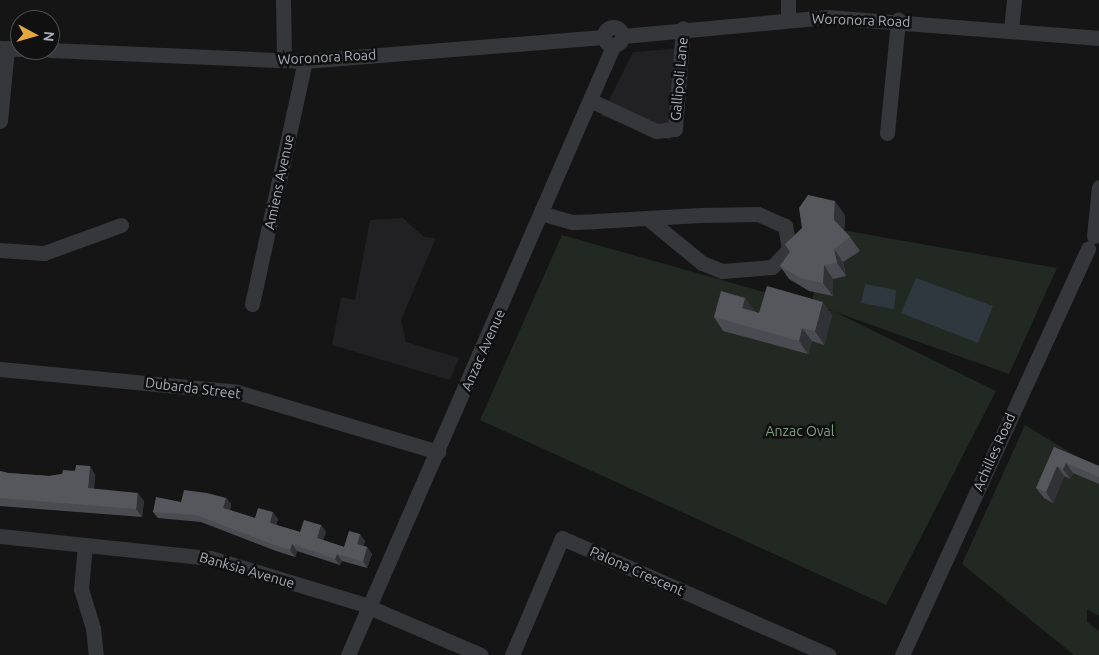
<!DOCTYPE html>
<html>
<head>
<meta charset="utf-8">
<style>
	body { margin:0 }
	#map { position:relative; width:1099px; height:655px; overflow:hidden; background:#151516; font-family:Ubuntu,sans-serif }
	div>[style] { position:absolute }
	.built>* { inset:0; background:#212123 }
	.green>* { inset:0; background:#212922 }
	.water>* { inset:0; background:#2f383e }
	.minor>* { height:15px; margin:-7.5px; padding:0 7.5px; transform-origin:7.5px; border-radius:7.5px; background:#36373b }
	.minor>.ring { margin:-7.5px; padding:0; box-sizing:content-box; background:none; border:15px solid #36373b; border-radius:50% }
	.wall>* { inset:0; background:#4b4c51 }
	.shaded-wall>* { inset:0; background:#313235 }
	.building>* { inset:0; background:#55575c }
	span { translate:-50% -50%; white-space:nowrap; text-align:center; line-height:1.15; -webkit-text-stroke:5px #101011; paint-order:stroke }
	.street-label { font-size:14px; color:#a8acb6 }
	.park-label { font-size:14px; color:#809f81 }
	.north { position:absolute; left:10px; top:10px; width:50px; height:50px; box-sizing:border-box; background:#101011; border:1px solid #4d4e53; border-radius:50%; rotate:96deg; font-size:14px; font-weight:700; line-height:20px; text-align:center; color:#a8acb6 }
	.north::after { content:''; display:block; margin:auto; width:18px; height:22px; background:#e5a83e; clip-path:polygon(50% 0,100% 100%,50% 72%,0 100%) }
</style>
</head>
<body>
<div id="map">
	<div class="built">
		<div style="clip-path:polygon(686px 48px,679px 128px,670px 140px,601px 116px,633px 52px)"></div>
		<div style="clip-path:polygon(403px 218px,424px 237px,436px 238px,401px 320px,406px 342px,459px 358px,450px 380px,332px 345px,341px 297px,355px 300px,370px 220px)"></div>
	</div>
	<div class="green">
		<div style="clip-path:polygon(825px 227px,1057px 268px,1009px 374px,835px 312px,996px 391px,886px 605px,480px 420px,562px 235px,835px 312px,812px 303px)"></div>
		<div style="clip-path:polygon(1025px 425px,1099px 470px,1099px 616px,1087px 609px,1087px 622px,1099px 631px,1099px 655px,1074px 655px,962px 564px)"></div>
	</div>
	<div class="water">
		<div style="clip-path:polygon(916px 278px,993px 306px,978px 343px,901px 313px)"></div>
		<div style="clip-path:polygon(865px 284px,896px 290px,894px 309px,861px 303px)"></div>
	</div>
	<div class="minor">
		<div style="left:283px;top:0;width:60px;rotate:89deg"></div>
		<div style="left:788px;top:0;width:20px;rotate:90deg"></div>
		<div class="ring" style="left:604px;top:27px;width:3px;height:3px"></div>
		<div style="left:1011px;top:29px;width:29px;rotate:-84deg"></div>
		<div style="left:623px;top:36px;width:205px;rotate:-5.3deg"></div>
		<div style="left:827px;top:17px;width:273px;rotate:4.4deg"></div>
		<div style="left:0;top:48px;width:20px;rotate:3deg"></div>
		<div style="left:50px;top:50px;width:255px;rotate:2.5deg"></div>
		<div style="left:305px;top:61px;width:299px;rotate:-4.6deg"></div>
		<div style="left:592px;top:101px;width:71px;rotate:25.1deg"></div>
		<div style="left:656px;top:131px;width:19px;rotate:-6deg"></div>
		<div style="left:675px;top:129px;width:101px;rotate:-85.5deg"></div>
		<div style="left:0;top:121px;width:73px;rotate:-84.5deg"></div>
		<div style="left:887px;top:133px;width:114px;rotate:-84.4deg"></div>
		<div style="left:544px;top:214px;width:29px;rotate:16deg"></div>
		<div style="left:572px;top:222px;width:24px;rotate:-2deg"></div>
		<div style="left:596px;top:221px;width:51px;rotate:-3.4deg"></div>
		<div style="left:647px;top:218px;width:54px;rotate:-3.2deg"></div>
		<div style="left:701px;top:215px;width:57px;rotate:-1deg"></div>
		<div style="left:758px;top:214px;width:30px;rotate:24deg"></div>
		<div style="left:785px;top:226px;width:23px;rotate:80deg"></div>
		<div style="left:789px;top:249px;width:25px;rotate:133deg"></div>
		<div style="left:772px;top:267px;width:50px;rotate:175.4deg"></div>
		<div style="left:722px;top:271px;width:22px;rotate:-158deg"></div>
		<div style="left:702px;top:263px;width:71px;rotate:-140.7deg"></div>
		<div style="left:1094px;top:236px;width:49px;rotate:-84.2deg"></div>
		<div style="left:0;top:250px;width:44px;rotate:3.9deg"></div>
		<div style="left:44px;top:253px;width:82px;rotate:-20deg"></div>
		<div style="left:252px;top:304px;width:249px;rotate:-77.7deg"></div>
		<div style="left:0;top:369px;width:238px;rotate:5.5deg"></div>
		<div style="left:237px;top:392px;width:210px;rotate:16.6deg"></div>
		<div style="left:0;top:536px;width:212px;rotate:6deg"></div>
		<div style="left:211px;top:558px;width:158px;rotate:16.9deg"></div>
		<div style="left:362px;top:604px;width:129px;rotate:23.2deg"></div>
		<div style="left:85px;top:545px;width:44px;rotate:95.2deg"></div>
		<div style="left:81px;top:589px;width:41px;rotate:72.9deg"></div>
		<div style="left:93px;top:628px;width:27px;rotate:84deg"></div>
		<div style="left:348px;top:655px;width:666px;rotate:-66.47deg"></div>
		<div style="left:512px;top:655px;width:127px;rotate:-66.9deg"></div>
		<div style="left:562px;top:538px;width:291px;rotate:23.7deg"></div>
		<div style="left:902px;top:655px;width:447px;rotate:-65.4deg"></div>
	</div>
	<div class="wall">
		<div style="clip-path:polygon(845px 215px,844px 230px,850px 237px,860px 251px,843px 262px,846px 276px,833px 279px,833px 296px,809px 291px,789px 279px,780px 266px,790px 252px,802px 228px)"></div>
		<div style="clip-path:polygon(745px 298px,755px 312px,759px 313px,832px 315px,824px 345px,812px 341px,808px 354px,723px 331px,714px 317px)"></div>
		<div style="clip-path:polygon(1054px 447px,1099px 466px,1099px 484px,1073px 473px,1070px 479px,1064px 476px,1053px 503px,1044px 498px,1036px 488px)"></div>
		<div style="clip-path:polygon(90px 466px,95px 475px,94px 489px,144px 501px,142px 517px,0 506px,0 471px,8px 473px,49px 476px,62px 474px)"></div>
		<div style="clip-path:polygon(226px 498px,231px 504px,230px 510px,255px 518px,278px 519px,276px 525px,300px 532px,321px 525px,326px 532px,323px 540px,344px 547px,360px 534px,365px 541px,363px 546px,367px 547px,372px 554px,367px 568px,342px 561px,340px 565px,297px 551px,295px 557px,276px 551px,201px 522px,158px 518px,153px 512px,181px 502px)"></div>
	</div>
	<div class="shaded-wall">
		<div style="clip-path:polygon(835px 201px,845px 215px,844px 234px,834px 220px)"></div>
		<div style="clip-path:polygon(834px 249px,843px 262px,846px 276px,837px 263px)"></div>
		<div style="clip-path:polygon(824px 265px,833px 279px,833px 296px,823px 283px)"></div>
		<div style="clip-path:polygon(745px 298px,755px 311px,752px 322px,742px 308px)"></div>
		<div style="clip-path:polygon(823px 302px,832px 315px,824px 345px,815px 331px)"></div>
		<div style="clip-path:polygon(802px 328px,812px 341px,808px 354px,799px 341px)"></div>
		<div style="clip-path:polygon(1066px 463px,1073px 473px,1070px 479px,1063px 469px)"></div>
		<div style="clip-path:polygon(90px 466px,95px 475px,93px 496px,88px 488px)"></div>
		<div style="clip-path:polygon(1057px 466px,1064px 476px,1053px 503px,1046px 492px)"></div>
		<div style="clip-path:polygon(138px 493px,144px 501px,142px 517px,136px 509px)"></div>
		<div style="clip-path:polygon(226px 498px,231px 504px,228px 515px,223px 508px)"></div>
		<div style="clip-path:polygon(273px 512px,278px 519px,275px 530px,270px 523px)"></div>
		<div style="clip-path:polygon(321px 525px,326px 532px,321px 545px,317px 538px)"></div>
		<div style="clip-path:polygon(360px 534px,365px 541px,362px 551px,357px 544px)"></div>
		<div style="clip-path:polygon(292px 544px,297px 551px,295px 557px,290px 550px)"></div>
		<div style="clip-path:polygon(367px 547px,372px 554px,367px 568px,363px 561px)"></div>
		<div style="clip-path:polygon(337px 554px,342px 561px,340px 565px,335px 559px)"></div>
	</div>
	<div class="building">
		<div style="clip-path:polygon(808px 195px,835px 201px,834px 220px,850px 237px,834px 249px,837px 263px,824px 265px,823px 283px,800px 278px,780px 266px,790px 252px,785px 244px,802px 228px,799px 208px)"></div>
		<div style="clip-path:polygon(767px 286px,823px 302px,815px 331px,802px 328px,799px 341px,714px 317px,721px 291px,745px 298px,742px 308px,759px 313px)"></div>
		<div style="clip-path:polygon(1054px 447px,1099px 466px,1099px 477px,1066px 463px,1063px 469px,1057px 466px,1046px 492px,1036px 488px)"></div>
		<div style="clip-path:polygon(76px 465px,90px 466px,88px 488px,138px 493px,136px 509px,0 498px,0 471px,8px 473px,49px 476px,62px 474px,63px 470px,75px 471px)"></div>
		<div style="clip-path:polygon(184px 490px,207px 493px,226px 498px,223px 508px,255px 518px,258px 508px,273px 512px,270px 523px,300px 532px,304px 520px,321px 525px,317px 538px,344px 547px,349px 531px,360px 534px,357px 544px,367px 547px,363px 561px,337px 554px,335px 559px,292px 544px,290px 550px,272px 544px,196px 515px,153px 512px,156px 497px,181px 502px)"></div>
	</div>
	<div class="street-label">
		<span style="left:861px;top:20px;rotate:2deg">Woronora Road</span>
		<span style="left:327px;top:57px;rotate:-3deg">Woronora Road</span>
		<span style="left:679px;top:79px;rotate:-85deg">Gallipoli Lane</span>
		<span style="left:279px;top:182px;rotate:-78deg">Amiens Avenue</span>
		<span style="left:483px;top:350px;rotate:-66deg">Anzac Avenue</span>
		<span style="left:193px;top:388px;rotate:7deg">Dubarda Street</span>
		<span style="left:994px;top:452px;rotate:-66deg">Achilles Road</span>
		<span style="left:247px;top:570px;rotate:16deg">Banksia Avenue</span>
		<span style="left:637px;top:571px;rotate:24deg">Palona Crescent</span>
	</div>
	<div class="park-label">
		<span style="left:800px;top:431px">Anzac Oval</span>
	</div>
	<div class="north">N</div>
</div>
</body>
</html>
